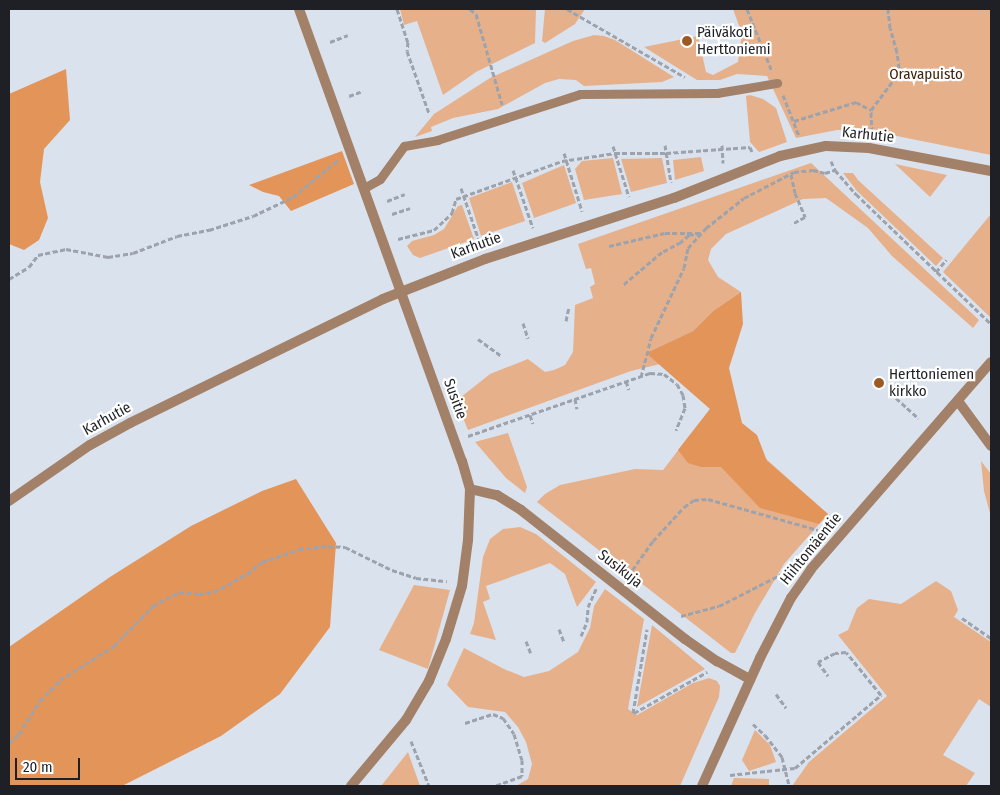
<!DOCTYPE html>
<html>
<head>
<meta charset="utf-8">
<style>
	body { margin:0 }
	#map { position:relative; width:1000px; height:795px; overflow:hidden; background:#dae2ee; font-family:"Fira Sans Condensed",sans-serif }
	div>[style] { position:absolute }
	.green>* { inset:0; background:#e6b08a }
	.forest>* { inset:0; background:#e39459 }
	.path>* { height:3px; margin-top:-1.5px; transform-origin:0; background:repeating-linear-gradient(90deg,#9da3ad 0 5px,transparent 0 7.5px) }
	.service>* { height:9px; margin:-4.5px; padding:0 4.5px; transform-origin:4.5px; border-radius:4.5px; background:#a38068 }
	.minor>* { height:10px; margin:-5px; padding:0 5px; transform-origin:5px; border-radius:5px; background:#a38068 }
	.tertiary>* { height:10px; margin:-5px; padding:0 5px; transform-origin:5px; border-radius:5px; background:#a38068 }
	.dots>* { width:14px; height:14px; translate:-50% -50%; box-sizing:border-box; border:2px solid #fff; border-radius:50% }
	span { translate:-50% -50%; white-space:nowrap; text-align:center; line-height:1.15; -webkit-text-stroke:4.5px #fff; paint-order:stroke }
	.poi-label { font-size:15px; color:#1e2025 }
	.left { translate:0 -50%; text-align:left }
	.park-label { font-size:15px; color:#432309 }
	.street-label { font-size:15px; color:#1e2025 }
	.frame { position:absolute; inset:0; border:10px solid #1e2025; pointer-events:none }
	.scale { position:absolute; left:15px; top:758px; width:65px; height:22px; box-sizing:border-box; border:2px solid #1e2025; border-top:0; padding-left:6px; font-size:15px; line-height:18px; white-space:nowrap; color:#1e2025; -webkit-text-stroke:4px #fff; paint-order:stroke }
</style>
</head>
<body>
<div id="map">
	<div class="green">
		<div style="clip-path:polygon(400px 9px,536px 9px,535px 43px,476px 72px,443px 95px,417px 21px,404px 25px)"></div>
		<div style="clip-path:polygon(545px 9px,585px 9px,575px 24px,545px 43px,542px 41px)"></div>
		<div style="clip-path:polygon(733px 9px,991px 9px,991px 155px,867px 130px,837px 130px,796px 138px,767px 76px,737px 74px,720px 80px,697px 80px,644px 47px,698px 36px,706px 72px,713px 75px,738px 62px,742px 34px)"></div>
		<div style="clip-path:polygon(594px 35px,604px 36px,615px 40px,674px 77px,662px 82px,584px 86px,576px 80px,559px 79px,545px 83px,498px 109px,453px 118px,431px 127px,432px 131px,415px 137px,434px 114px,490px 78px,573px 41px)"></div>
		<div style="clip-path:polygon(750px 95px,763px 99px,776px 108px,787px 142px,759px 152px,750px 142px,746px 96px)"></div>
		<div style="clip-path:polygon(701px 157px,704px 171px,675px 180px,673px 160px)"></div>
		<div style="clip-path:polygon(613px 158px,622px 194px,584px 200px,575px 169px,582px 161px)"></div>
		<div style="clip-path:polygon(662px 158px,667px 183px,631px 192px,621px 159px)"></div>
		<div style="clip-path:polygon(811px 163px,979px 320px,973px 328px,892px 256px,868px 228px,826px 198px,803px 199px,726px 234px,711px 249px,708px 260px,718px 277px,741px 292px,713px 311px,693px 331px,646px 353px,660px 364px,631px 371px,468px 430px,456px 401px,490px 374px,528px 359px,545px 372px,554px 370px,565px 365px,573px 352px,575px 305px,593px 298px,590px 287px,595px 284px,591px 268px,586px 269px,578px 244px)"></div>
		<div style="clip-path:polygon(895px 164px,947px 175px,930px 197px)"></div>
		<div style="clip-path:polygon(564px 165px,576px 203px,534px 218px,522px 183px)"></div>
		<div style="clip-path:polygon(843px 173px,853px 173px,858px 180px,943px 258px,936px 266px,857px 191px)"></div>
		<div style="clip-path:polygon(512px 182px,525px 221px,481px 236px,469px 198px)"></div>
		<div style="clip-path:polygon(462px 205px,474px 239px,420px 258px,413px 255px,407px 246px,412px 241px,434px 235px,444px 229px,458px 206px)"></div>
		<div style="clip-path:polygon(991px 214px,991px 318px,943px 272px)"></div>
		<div style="clip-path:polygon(710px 409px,828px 514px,784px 564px,755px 613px,735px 653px,731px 653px,537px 502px,545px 494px,560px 485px,635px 469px,663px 470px)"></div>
		<div style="clip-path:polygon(508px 433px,527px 487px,525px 493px,506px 478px,475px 442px)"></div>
		<div style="clip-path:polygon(981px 461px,991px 474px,991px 517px,984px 491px)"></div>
		<div style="clip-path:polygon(520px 527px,536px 534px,596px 582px,577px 607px,565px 574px,550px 563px,486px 586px,490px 599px,483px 602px,496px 640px,470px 634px,474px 623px,483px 557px,490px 539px,503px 529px)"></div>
		<div style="clip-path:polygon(936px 581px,951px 591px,958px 610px,954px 617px,991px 642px,991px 707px,979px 699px,943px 755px,975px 773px,966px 786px,792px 786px,809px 762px,887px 696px,838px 635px,848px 630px,857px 608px,869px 599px,901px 604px)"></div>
		<div style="clip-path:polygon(414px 585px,450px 590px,428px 669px,379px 650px)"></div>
		<div style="clip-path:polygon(605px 589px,644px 619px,628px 709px,637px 715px,693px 683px,709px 678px,717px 681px,720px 686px,719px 697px,680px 786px,516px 786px,528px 779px,532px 764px,526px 742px,518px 727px,505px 712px,468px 707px,447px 685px,464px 648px,504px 669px,524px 677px,549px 671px,578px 652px,590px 628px,594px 606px)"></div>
		<div style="clip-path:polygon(652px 625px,705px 669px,637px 707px)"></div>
		<div style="clip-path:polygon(755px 730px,770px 745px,776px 762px,749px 771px,742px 760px)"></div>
		<div style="clip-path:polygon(408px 752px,420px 786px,381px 786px)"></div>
		<div style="clip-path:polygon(734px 778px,769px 779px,769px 786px,731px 786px)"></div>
	</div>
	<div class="forest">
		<div style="clip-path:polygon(66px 69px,70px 120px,44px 149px,40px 182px,48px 218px,39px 240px,24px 250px,9px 244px,9px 94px)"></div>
		<div style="clip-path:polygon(342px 151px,354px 184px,291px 211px,279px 196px,263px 192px,249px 185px)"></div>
		<div style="clip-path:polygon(741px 292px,743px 324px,729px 368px,742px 423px,757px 435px,767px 461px,828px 514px,819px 524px,760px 508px,721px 467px,701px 467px,688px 463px,678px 450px,710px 409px,646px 353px,693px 331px,713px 311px)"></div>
		<div style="clip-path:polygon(296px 479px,336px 543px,330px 627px,280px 694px,221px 736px,122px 786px,9px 786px,9px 647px,110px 577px,191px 526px,262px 491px)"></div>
	</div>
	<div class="path">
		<div style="left:397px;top:9px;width:35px;rotate:72deg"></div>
		<div style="left:408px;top:42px;width:9px;rotate:96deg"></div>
		<div style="left:407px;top:51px;width:66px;rotate:70.5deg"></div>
		<div style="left:470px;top:9px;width:8px;rotate:40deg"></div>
		<div style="left:476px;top:14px;width:94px;rotate:73.9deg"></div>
		<div style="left:567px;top:9px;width:136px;rotate:30deg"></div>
		<div style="left:747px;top:9px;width:65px;rotate:68.2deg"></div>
		<div style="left:330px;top:42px;width:19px;rotate:-21deg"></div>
		<div style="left:739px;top:54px;width:25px;rotate:-12deg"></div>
		<div style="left:783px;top:95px;width:44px;rotate:68.7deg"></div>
		<div style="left:349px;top:96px;width:15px;rotate:-20deg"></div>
		<div style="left:794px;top:121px;width:65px;rotate:-17deg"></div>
		<div style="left:856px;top:102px;width:17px;rotate:28deg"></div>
		<div style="left:872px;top:132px;width:22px;rotate:-93deg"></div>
		<div style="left:871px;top:110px;width:38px;rotate:-53deg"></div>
		<div style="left:894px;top:80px;width:13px;rotate:-67deg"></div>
		<div style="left:899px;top:68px;width:16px;rotate:-97deg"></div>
		<div style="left:897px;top:52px;width:25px;rotate:-106deg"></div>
		<div style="left:890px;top:28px;width:19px;rotate:-96deg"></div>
		<div style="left:665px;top:145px;width:38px;rotate:81deg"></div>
		<div style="left:722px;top:145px;width:18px;rotate:87deg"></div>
		<div style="left:613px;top:146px;width:53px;rotate:72.6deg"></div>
		<div style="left:564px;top:153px;width:61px;rotate:72.8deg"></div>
		<div style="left:831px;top:161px;width:10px;rotate:66deg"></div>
		<div style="left:835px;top:170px;width:32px;rotate:49deg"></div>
		<div style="left:856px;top:194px;width:187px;rotate:43.9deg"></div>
		<div style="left:513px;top:170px;width:61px;rotate:71deg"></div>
		<div style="left:791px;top:174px;width:19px;rotate:78deg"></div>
		<div style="left:795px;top:193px;width:26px;rotate:67deg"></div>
		<div style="left:805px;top:217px;width:15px;rotate:152deg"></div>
		<div style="left:461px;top:188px;width:61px;rotate:71deg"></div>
		<div style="left:387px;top:201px;width:19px;rotate:-21deg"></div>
		<div style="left:392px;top:214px;width:19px;rotate:-18deg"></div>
		<div style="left:398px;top:239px;width:37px;rotate:-14deg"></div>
		<div style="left:434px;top:230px;width:25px;rotate:-43deg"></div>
		<div style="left:452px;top:213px;width:15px;rotate:-74deg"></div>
		<div style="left:456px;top:199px;width:113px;rotate:-19.7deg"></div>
		<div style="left:562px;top:161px;width:54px;rotate:-8.6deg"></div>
		<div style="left:615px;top:153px;width:51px"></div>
		<div style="left:666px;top:153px;width:84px;rotate:-4.1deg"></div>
		<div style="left:750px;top:147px;width:5px;rotate:68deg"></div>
		<div style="left:609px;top:246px;width:57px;rotate:-13.1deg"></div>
		<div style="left:665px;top:233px;width:36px"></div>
		<div style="left:701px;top:233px;width:12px;rotate:171deg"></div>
		<div style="left:689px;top:235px;width:11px;rotate:139deg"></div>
		<div style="left:681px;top:242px;width:21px;rotate:152deg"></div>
		<div style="left:662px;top:252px;width:51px;rotate:139.8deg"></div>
		<div style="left:936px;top:272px;width:16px;rotate:-50deg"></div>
		<div style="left:9px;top:279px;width:23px;rotate:-31deg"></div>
		<div style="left:29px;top:267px;width:15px;rotate:-53deg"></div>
		<div style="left:38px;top:255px;width:29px;rotate:-12deg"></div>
		<div style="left:66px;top:249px;width:43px;rotate:10.8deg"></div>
		<div style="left:108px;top:257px;width:25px;rotate:-9deg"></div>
		<div style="left:133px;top:253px;width:47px;rotate:-21.1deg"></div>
		<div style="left:177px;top:236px;width:33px;rotate:-11deg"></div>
		<div style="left:209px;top:230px;width:46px;rotate:-17.7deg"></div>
		<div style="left:253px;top:216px;width:44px;rotate:-25.4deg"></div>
		<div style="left:293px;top:197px;width:58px;rotate:-39.4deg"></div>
		<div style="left:566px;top:321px;width:14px;rotate:-78deg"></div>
		<div style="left:523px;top:323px;width:16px;rotate:72deg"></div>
		<div style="left:478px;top:339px;width:29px;rotate:36deg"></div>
		<div style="left:641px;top:377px;width:40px;rotate:-75.6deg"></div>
		<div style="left:651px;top:338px;width:77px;rotate:-64.8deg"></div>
		<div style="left:684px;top:268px;width:20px;rotate:-79deg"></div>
		<div style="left:688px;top:248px;width:27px;rotate:-48deg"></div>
		<div style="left:706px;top:228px;width:48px;rotate:-38.3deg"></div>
		<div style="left:744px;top:198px;width:56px;rotate:-27.5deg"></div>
		<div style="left:794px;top:172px;width:19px;rotate:-6deg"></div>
		<div style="left:813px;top:170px;width:12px;rotate:14deg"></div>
		<div style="left:825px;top:173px;width:10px;rotate:-17deg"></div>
		<div style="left:626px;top:381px;width:9px;rotate:72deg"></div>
		<div style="left:896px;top:398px;width:30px;rotate:42deg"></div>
		<div style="left:575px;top:399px;width:10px;rotate:79deg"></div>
		<div style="left:530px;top:415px;width:9px;rotate:72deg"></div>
		<div style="left:468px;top:436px;width:193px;rotate:-19.1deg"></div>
		<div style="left:650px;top:373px;width:14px;rotate:4deg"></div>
		<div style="left:664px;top:374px;width:16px;rotate:38deg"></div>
		<div style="left:677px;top:384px;width:13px;rotate:61deg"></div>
		<div style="left:683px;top:395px;width:13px;rotate:81deg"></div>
		<div style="left:685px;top:408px;width:24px;rotate:112deg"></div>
		<div style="left:628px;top:576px;width:43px;rotate:-54.5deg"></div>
		<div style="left:653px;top:541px;width:46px;rotate:-47.6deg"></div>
		<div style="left:684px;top:507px;width:12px;rotate:-35deg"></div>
		<div style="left:694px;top:500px;width:14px;rotate:-4deg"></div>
		<div style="left:708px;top:499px;width:114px;rotate:15.7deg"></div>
		<div style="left:681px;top:616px;width:39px;rotate:-15deg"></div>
		<div style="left:719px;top:606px;width:71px;rotate:-26.9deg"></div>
		<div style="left:962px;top:618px;width:35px;rotate:35deg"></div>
		<div style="left:559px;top:629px;width:14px;rotate:69deg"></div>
		<div style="left:581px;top:636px;width:15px;rotate:-67deg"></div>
		<div style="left:587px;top:622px;width:15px;rotate:-86deg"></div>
		<div style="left:588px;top:607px;width:20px;rotate:-66deg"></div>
		<div style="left:526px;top:641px;width:14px;rotate:69deg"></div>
		<div style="left:776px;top:694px;width:17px;rotate:54deg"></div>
		<div style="left:633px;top:713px;width:85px;rotate:-80.5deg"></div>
		<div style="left:634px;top:713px;width:84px;rotate:-29.3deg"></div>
		<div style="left:465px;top:723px;width:29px;rotate:-18deg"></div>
		<div style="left:493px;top:714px;width:11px;rotate:22deg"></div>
		<div style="left:503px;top:718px;width:19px;rotate:55deg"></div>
		<div style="left:514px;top:734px;width:27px;rotate:73deg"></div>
		<div style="left:522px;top:760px;width:16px;rotate:90deg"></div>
		<div style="left:522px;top:776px;width:29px;rotate:160deg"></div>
		<div style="left:753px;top:724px;width:16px;rotate:43deg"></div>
		<div style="left:765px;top:735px;width:28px;rotate:52deg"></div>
		<div style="left:782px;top:757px;width:30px;rotate:76deg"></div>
		<div style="left:411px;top:741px;width:48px;rotate:68.2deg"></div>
		<div style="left:9px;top:743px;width:13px;rotate:-42deg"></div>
		<div style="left:19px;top:734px;width:39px;rotate:-58deg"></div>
		<div style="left:40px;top:701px;width:29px;rotate:-46deg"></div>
		<div style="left:60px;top:680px;width:64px;rotate:-32.2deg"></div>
		<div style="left:114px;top:646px;width:56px;rotate:-45.7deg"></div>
		<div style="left:153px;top:606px;width:30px;rotate:-28deg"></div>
		<div style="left:179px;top:592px;width:20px;rotate:6deg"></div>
		<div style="left:199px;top:594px;width:15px;rotate:-8deg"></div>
		<div style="left:214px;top:592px;width:38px;rotate:-29deg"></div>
		<div style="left:247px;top:574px;width:19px;rotate:-39deg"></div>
		<div style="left:262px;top:562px;width:39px;rotate:-19deg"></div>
		<div style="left:299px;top:549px;width:29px;rotate:-6deg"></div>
		<div style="left:328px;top:546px;width:17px;rotate:3deg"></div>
		<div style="left:345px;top:547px;width:52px;rotate:26.1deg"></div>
		<div style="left:392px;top:570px;width:25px;rotate:18deg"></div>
		<div style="left:416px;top:578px;width:31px;rotate:6deg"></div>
		<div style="left:730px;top:775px;width:65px;rotate:-6.1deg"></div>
		<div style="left:795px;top:768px;width:113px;rotate:-40.3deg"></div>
		<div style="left:881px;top:695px;width:55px;rotate:-129.1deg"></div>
		<div style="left:846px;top:652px;width:11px;rotate:175deg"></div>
		<div style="left:835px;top:653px;width:19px;rotate:152deg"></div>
		<div style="left:818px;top:662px;width:17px;rotate:54deg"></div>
	</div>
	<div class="service">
		<div style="left:364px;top:188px;width:18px;rotate:-29deg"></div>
		<div style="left:380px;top:179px;width:41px;rotate:-54deg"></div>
		<div style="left:404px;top:146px;width:34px;rotate:-10deg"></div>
		<div style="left:437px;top:140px;width:150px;rotate:-17.8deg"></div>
		<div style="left:580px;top:94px;width:137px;rotate:-0.4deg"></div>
		<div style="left:717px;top:93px;width:61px;rotate:-9.5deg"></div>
	</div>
	<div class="minor">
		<div style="left:299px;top:9px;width:480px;rotate:70.2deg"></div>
		<div style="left:462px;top:461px;width:29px;rotate:74deg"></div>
		<div style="left:470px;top:489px;width:51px;rotate:92.2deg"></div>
		<div style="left:468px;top:540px;width:46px;rotate:97.4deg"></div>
		<div style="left:462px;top:586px;width:55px;rotate:106.8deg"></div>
		<div style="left:446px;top:639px;width:45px;rotate:112deg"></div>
		<div style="left:429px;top:681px;width:45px;rotate:120.5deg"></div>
		<div style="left:406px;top:720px;width:86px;rotate:129.8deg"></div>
		<div style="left:958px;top:401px;width:56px;rotate:53.7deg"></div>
		<div style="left:470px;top:489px;width:28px;rotate:13deg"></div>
		<div style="left:497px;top:495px;width:28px;rotate:32deg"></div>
		<div style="left:521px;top:510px;width:209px;rotate:38.2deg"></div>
		<div style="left:685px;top:639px;width:39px;rotate:35deg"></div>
		<div style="left:717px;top:661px;width:38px;rotate:29deg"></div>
		<div style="left:9px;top:501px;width:98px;rotate:-34.7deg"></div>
		<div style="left:90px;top:445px;width:46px;rotate:-28.8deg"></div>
		<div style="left:130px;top:423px;width:282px;rotate:-26.1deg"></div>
		<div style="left:383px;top:299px;width:110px;rotate:-21.4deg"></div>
		<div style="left:485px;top:259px;width:199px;rotate:-17.9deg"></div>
		<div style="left:674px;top:198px;width:114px;rotate:-21.6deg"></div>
		<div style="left:780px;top:156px;width:47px;rotate:-12.3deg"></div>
		<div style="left:826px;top:146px;width:43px;rotate:2.7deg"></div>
		<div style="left:869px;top:148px;width:124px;rotate:10.7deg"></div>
	</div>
	<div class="tertiary">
		<div style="left:702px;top:786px;width:141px;rotate:-65.6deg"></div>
		<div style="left:760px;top:658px;width:68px;rotate:-62.7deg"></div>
		<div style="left:791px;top:598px;width:35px;rotate:-55deg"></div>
		<div style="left:811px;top:569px;width:274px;rotate:-49deg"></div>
	</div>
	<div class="dots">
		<div style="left:687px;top:41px;background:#9b5a25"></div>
		<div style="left:879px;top:383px;background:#9b5a25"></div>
	</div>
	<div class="poi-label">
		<span class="left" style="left:697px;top:41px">Päiväkoti<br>Herttoniemi</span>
		<span class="left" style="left:889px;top:383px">Herttoniemen<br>kirkko</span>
	</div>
	<div class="park-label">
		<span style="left:926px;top:75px">Oravapuisto</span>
	</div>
	<div class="street-label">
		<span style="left:868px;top:135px;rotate:6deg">Karhutie</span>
		<span style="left:476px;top:246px;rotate:-20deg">Karhutie</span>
		<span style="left:455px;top:399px;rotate:70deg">Susitie</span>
		<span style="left:107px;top:419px;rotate:-29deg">Karhutie</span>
		<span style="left:811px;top:549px;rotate:-51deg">Hiihtomäentie</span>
		<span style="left:620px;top:569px;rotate:38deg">Susikuja</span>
	</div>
	<div class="frame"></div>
	<div class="scale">20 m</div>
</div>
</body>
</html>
